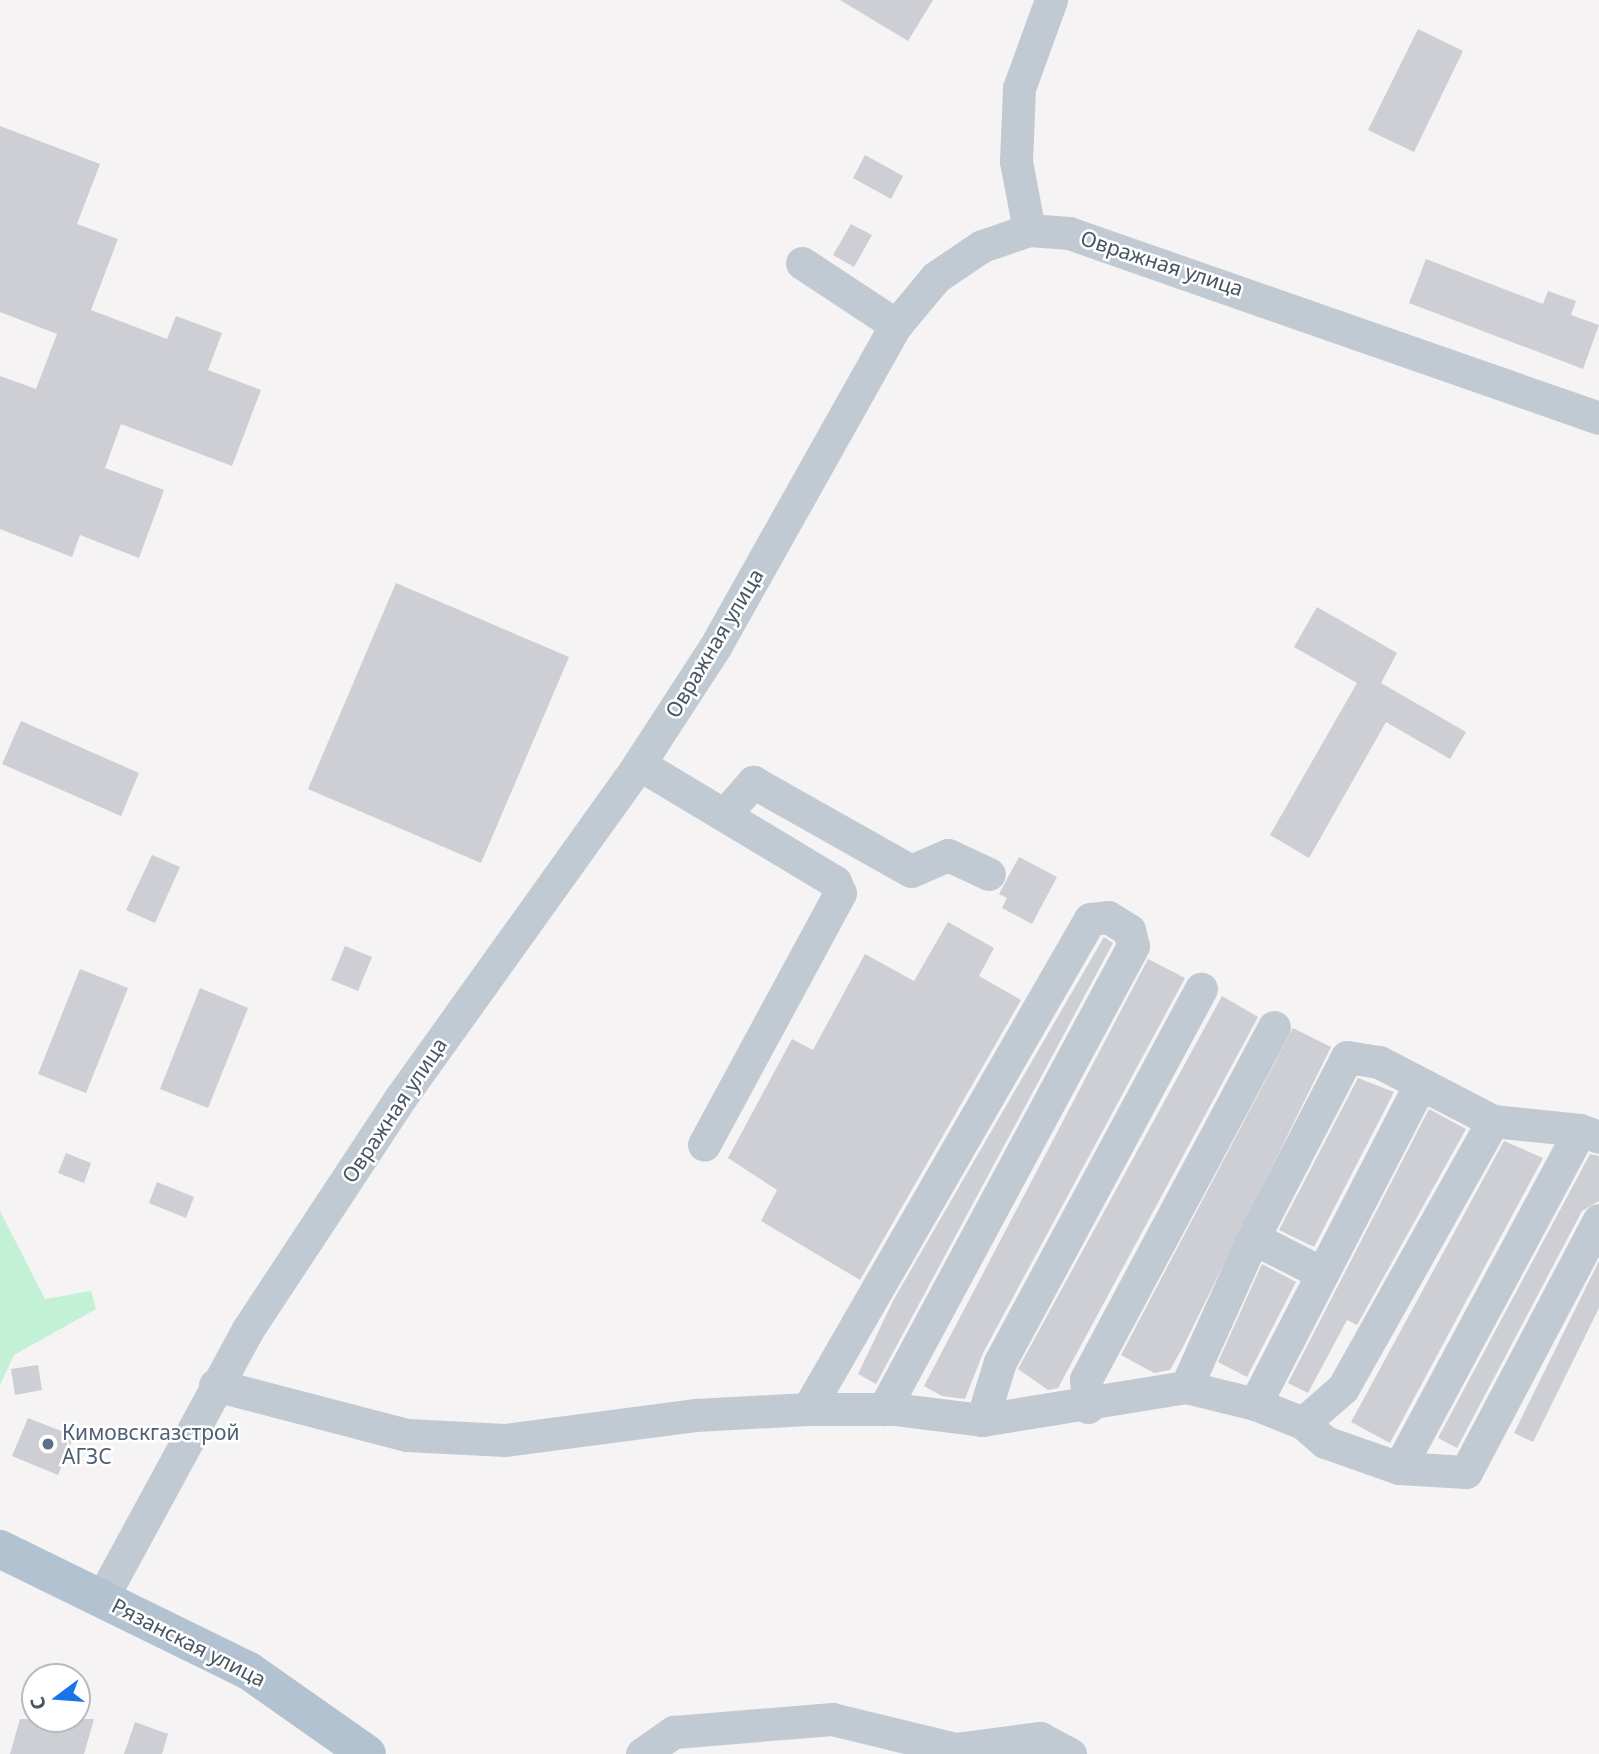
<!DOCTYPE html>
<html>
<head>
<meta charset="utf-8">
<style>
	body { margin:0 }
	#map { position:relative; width:1599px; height:1754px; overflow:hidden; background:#f5f3f3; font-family:"Noto Sans",sans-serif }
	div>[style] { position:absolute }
	.green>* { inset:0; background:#c3f1d5 }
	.building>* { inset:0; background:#cdcfd5 }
	.minor>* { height:33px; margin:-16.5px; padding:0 16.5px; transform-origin:16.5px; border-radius:16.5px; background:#c1cad2 }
	.major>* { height:38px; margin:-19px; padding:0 19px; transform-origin:19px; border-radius:19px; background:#b3c2d1 }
	.dots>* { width:19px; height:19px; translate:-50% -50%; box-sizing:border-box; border:4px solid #fff; border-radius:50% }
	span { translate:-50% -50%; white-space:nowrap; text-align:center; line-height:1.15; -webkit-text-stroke:5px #fff; paint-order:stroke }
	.street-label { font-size:21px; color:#4a5661 }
	.service-label { font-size:21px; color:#4e5e75 }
	.left { translate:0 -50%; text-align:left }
	.north { position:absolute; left:21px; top:1663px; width:70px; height:70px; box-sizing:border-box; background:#fff; border:2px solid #b7bbc0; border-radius:50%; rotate:254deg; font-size:19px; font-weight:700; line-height:28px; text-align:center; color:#4a5661 }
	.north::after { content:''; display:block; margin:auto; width:24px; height:32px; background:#1a73e8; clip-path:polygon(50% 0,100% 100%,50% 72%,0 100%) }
</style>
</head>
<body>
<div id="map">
	<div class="green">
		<div style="clip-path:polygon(0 1211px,45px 1299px,91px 1291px,96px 1309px,14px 1355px,0 1385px)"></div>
	</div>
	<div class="building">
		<div style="clip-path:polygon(840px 0,933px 0,908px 41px)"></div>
		<div style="clip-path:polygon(1418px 29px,1463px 51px,1414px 152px,1368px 130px)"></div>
		<div style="clip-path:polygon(0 126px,100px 164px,77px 224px,118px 239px,91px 310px,167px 339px,176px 316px,222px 333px,208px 370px,261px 390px,232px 466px,121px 424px,105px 468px,164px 490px,139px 558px,80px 535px,72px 557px,0 529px,0 376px,36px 389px,57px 334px,0 312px)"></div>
		<div style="clip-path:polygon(865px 155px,903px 176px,891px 199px,853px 178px)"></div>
		<div style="clip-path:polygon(851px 224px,872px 235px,854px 267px,833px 255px)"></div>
		<div style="clip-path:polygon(1426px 259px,1543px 304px,1548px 291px,1576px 301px,1571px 315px,1599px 325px,1583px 369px,1409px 303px)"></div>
		<div style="clip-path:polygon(396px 583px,569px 657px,481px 863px,308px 789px)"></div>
		<div style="clip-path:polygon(1317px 607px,1397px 653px,1381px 683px,1466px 732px,1450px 759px,1386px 722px,1309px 858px,1270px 835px,1357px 683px,1294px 647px)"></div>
		<div style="clip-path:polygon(21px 721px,139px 773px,121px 816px,2px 764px)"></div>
		<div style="clip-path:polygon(152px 855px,180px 867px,155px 923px,126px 910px)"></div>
		<div style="clip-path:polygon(1019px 857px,1057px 877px,1032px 924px,1002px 908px,1007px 898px,999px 894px)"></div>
		<div style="clip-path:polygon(948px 922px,994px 948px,979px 976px,1021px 1000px,860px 1280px,761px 1221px,777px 1190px,728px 1158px,792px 1039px,813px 1050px,865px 954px,914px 981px)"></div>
		<div style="clip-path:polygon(1104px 937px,1113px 943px,876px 1384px,858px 1374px,894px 1299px)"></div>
		<div style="clip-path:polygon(345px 946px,372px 957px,358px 991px,331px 980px)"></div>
		<div style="clip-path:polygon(1148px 959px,1185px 978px,983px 1353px,965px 1399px,942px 1396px,924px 1386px)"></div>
		<div style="clip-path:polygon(80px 969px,128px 988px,86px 1093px,38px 1074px)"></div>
		<div style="clip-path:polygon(200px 988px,248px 1008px,208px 1108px,160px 1089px)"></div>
		<div style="clip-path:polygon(1222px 996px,1258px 1017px,1058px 1388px,1048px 1390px,1018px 1369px)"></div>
		<div style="clip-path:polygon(1293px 1028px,1331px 1047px,1184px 1345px,1170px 1370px,1154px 1373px,1121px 1355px)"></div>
		<div style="clip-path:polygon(1358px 1078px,1394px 1092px,1314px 1247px,1279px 1230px)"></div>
		<div style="clip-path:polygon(1429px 1109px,1466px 1129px,1357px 1325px,1347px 1320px,1308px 1393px,1288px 1383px)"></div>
		<div style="clip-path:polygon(1504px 1141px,1543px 1158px,1390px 1443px,1351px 1422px)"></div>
		<div style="clip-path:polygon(66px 1153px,91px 1163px,84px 1183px,58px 1173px)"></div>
		<div style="clip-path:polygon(1590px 1154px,1599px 1156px,1599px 1201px,1582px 1211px,1457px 1448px,1438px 1438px)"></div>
		<div style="clip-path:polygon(157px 1182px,194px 1197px,186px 1218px,149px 1203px)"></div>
		<div style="clip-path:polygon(1599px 1261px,1599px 1308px,1533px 1442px,1514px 1433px)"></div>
		<div style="clip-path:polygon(1262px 1264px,1296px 1282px,1247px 1377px,1218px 1362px)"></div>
		<div style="clip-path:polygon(38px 1365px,42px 1390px,15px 1395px,11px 1369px)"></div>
		<div style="clip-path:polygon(28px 1418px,74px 1436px,58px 1475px,12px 1456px)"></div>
		<div style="clip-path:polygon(20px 1719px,94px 1719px,84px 1754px,10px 1754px)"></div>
		<div style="clip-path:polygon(135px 1722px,168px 1734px,162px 1754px,124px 1754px)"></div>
	</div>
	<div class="minor">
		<div style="left:1029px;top:230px;width:70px;rotate:-100.7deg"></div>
		<div style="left:1016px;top:161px;width:73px;rotate:-87.6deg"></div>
		<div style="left:1019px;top:88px;width:94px;rotate:-70deg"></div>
		<div style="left:802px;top:263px;width:113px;rotate:33.4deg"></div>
		<div style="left:639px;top:764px;width:229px;rotate:31deg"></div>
		<div style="left:835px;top:882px;width:12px;rotate:66deg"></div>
		<div style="left:840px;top:893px;width:286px;rotate:118.4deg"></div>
		<div style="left:725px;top:814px;width:43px;rotate:-48.8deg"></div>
		<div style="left:753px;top:782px;width:181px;rotate:29.4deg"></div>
		<div style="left:911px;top:871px;width:40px;rotate:-23.4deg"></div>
		<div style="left:948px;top:855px;width:45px;rotate:24.9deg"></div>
		<div style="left:1253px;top:1238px;width:75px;rotate:26.9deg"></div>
		<div style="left:215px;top:1385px;width:198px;rotate:14.6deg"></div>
		<div style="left:407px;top:1435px;width:98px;rotate:2.9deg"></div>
		<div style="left:505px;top:1440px;width:193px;rotate:-7.5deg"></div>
		<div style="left:696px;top:1415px;width:112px;rotate:-3.1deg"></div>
		<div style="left:808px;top:1409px;width:86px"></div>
		<div style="left:894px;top:1409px;width:89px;rotate:7.1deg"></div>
		<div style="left:982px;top:1420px;width:207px;rotate:-9.2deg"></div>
		<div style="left:1186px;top:1387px;width:71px;rotate:13.8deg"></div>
		<div style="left:1255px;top:1404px;width:52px;rotate:21.6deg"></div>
		<div style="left:1303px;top:1423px;width:29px;rotate:41deg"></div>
		<div style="left:1325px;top:1442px;width:78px;rotate:19.4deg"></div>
		<div style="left:1399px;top:1468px;width:67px;rotate:3.4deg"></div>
		<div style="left:1466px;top:1472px;width:285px;rotate:-62.2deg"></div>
		<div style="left:1186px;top:1387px;width:163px;rotate:-65.8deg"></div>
		<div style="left:1253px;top:1238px;width:204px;rotate:-62.6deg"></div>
		<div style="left:1347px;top:1057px;width:32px;rotate:9deg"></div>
		<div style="left:1379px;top:1062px;width:128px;rotate:27.4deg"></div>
		<div style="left:1255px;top:1404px;width:360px;rotate:-62.7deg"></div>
		<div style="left:1088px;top:1407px;width:28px;rotate:-94deg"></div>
		<div style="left:1086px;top:1379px;width:399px;rotate:-61.9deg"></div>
		<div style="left:808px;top:1409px;width:565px;rotate:-60.08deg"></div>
		<div style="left:1090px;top:919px;width:18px;rotate:-6deg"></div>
		<div style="left:1108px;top:917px;width:25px;rotate:32deg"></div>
		<div style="left:1129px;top:930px;width:16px;rotate:76deg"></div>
		<div style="left:1133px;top:946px;width:526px;rotate:118.27deg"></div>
		<div style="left:982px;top:1420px;width:61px;rotate:-72.8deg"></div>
		<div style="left:1000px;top:1362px;width:424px;rotate:-61.7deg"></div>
		<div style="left:1303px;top:1423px;width:53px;rotate:-41.2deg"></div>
		<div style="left:1343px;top:1388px;width:306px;rotate:-60.7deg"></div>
		<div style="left:1493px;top:1121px;width:87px;rotate:5.9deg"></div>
		<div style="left:1399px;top:1468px;width:383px;rotate:-61.8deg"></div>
		<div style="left:1580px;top:1130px;width:20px;rotate:20deg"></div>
		<div style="left:102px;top:1598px;width:306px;rotate:-61.5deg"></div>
		<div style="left:248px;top:1329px;width:278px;rotate:-56.6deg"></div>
		<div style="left:401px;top:1097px;width:409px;rotate:-54.4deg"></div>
		<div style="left:639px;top:764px;width:140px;rotate:-57deg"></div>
		<div style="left:715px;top:647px;width:369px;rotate:-60.7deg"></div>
		<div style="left:896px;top:325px;width:62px;rotate:-50.2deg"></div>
		<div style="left:936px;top:277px;width:55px;rotate:-34deg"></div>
		<div style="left:982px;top:246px;width:50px;rotate:-18.8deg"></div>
		<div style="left:1029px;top:230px;width:40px;rotate:4.3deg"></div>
		<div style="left:1069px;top:233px;width:561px;rotate:19.24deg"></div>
		<div style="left:642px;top:1754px;width:39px;rotate:-35deg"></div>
		<div style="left:674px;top:1732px;width:159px;rotate:-4.7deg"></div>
		<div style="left:832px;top:1719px;width:127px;rotate:13.7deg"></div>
		<div style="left:955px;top:1749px;width:86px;rotate:-7.4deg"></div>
		<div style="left:1040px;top:1738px;width:34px;rotate:28deg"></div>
	</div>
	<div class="major">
		<div style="left:0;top:1549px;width:277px;rotate:26.1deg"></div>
		<div style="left:249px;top:1671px;width:144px;rotate:35.1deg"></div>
	</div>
	<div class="dots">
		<div style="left:48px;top:1444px;background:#5c6f8a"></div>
	</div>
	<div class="street-label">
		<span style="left:1162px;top:263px;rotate:18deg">Овражная улица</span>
		<span style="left:714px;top:643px;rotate:-59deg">Овражная улица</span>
		<span style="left:394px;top:1110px;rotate:-56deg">Овражная улица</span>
		<span style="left:189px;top:1642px;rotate:27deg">Рязанская улица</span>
	</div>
	<div class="service-label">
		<span class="left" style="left:62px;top:1444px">Кимовскгазстрой<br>АГЗС</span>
	</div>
	<div class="north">С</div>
</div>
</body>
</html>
